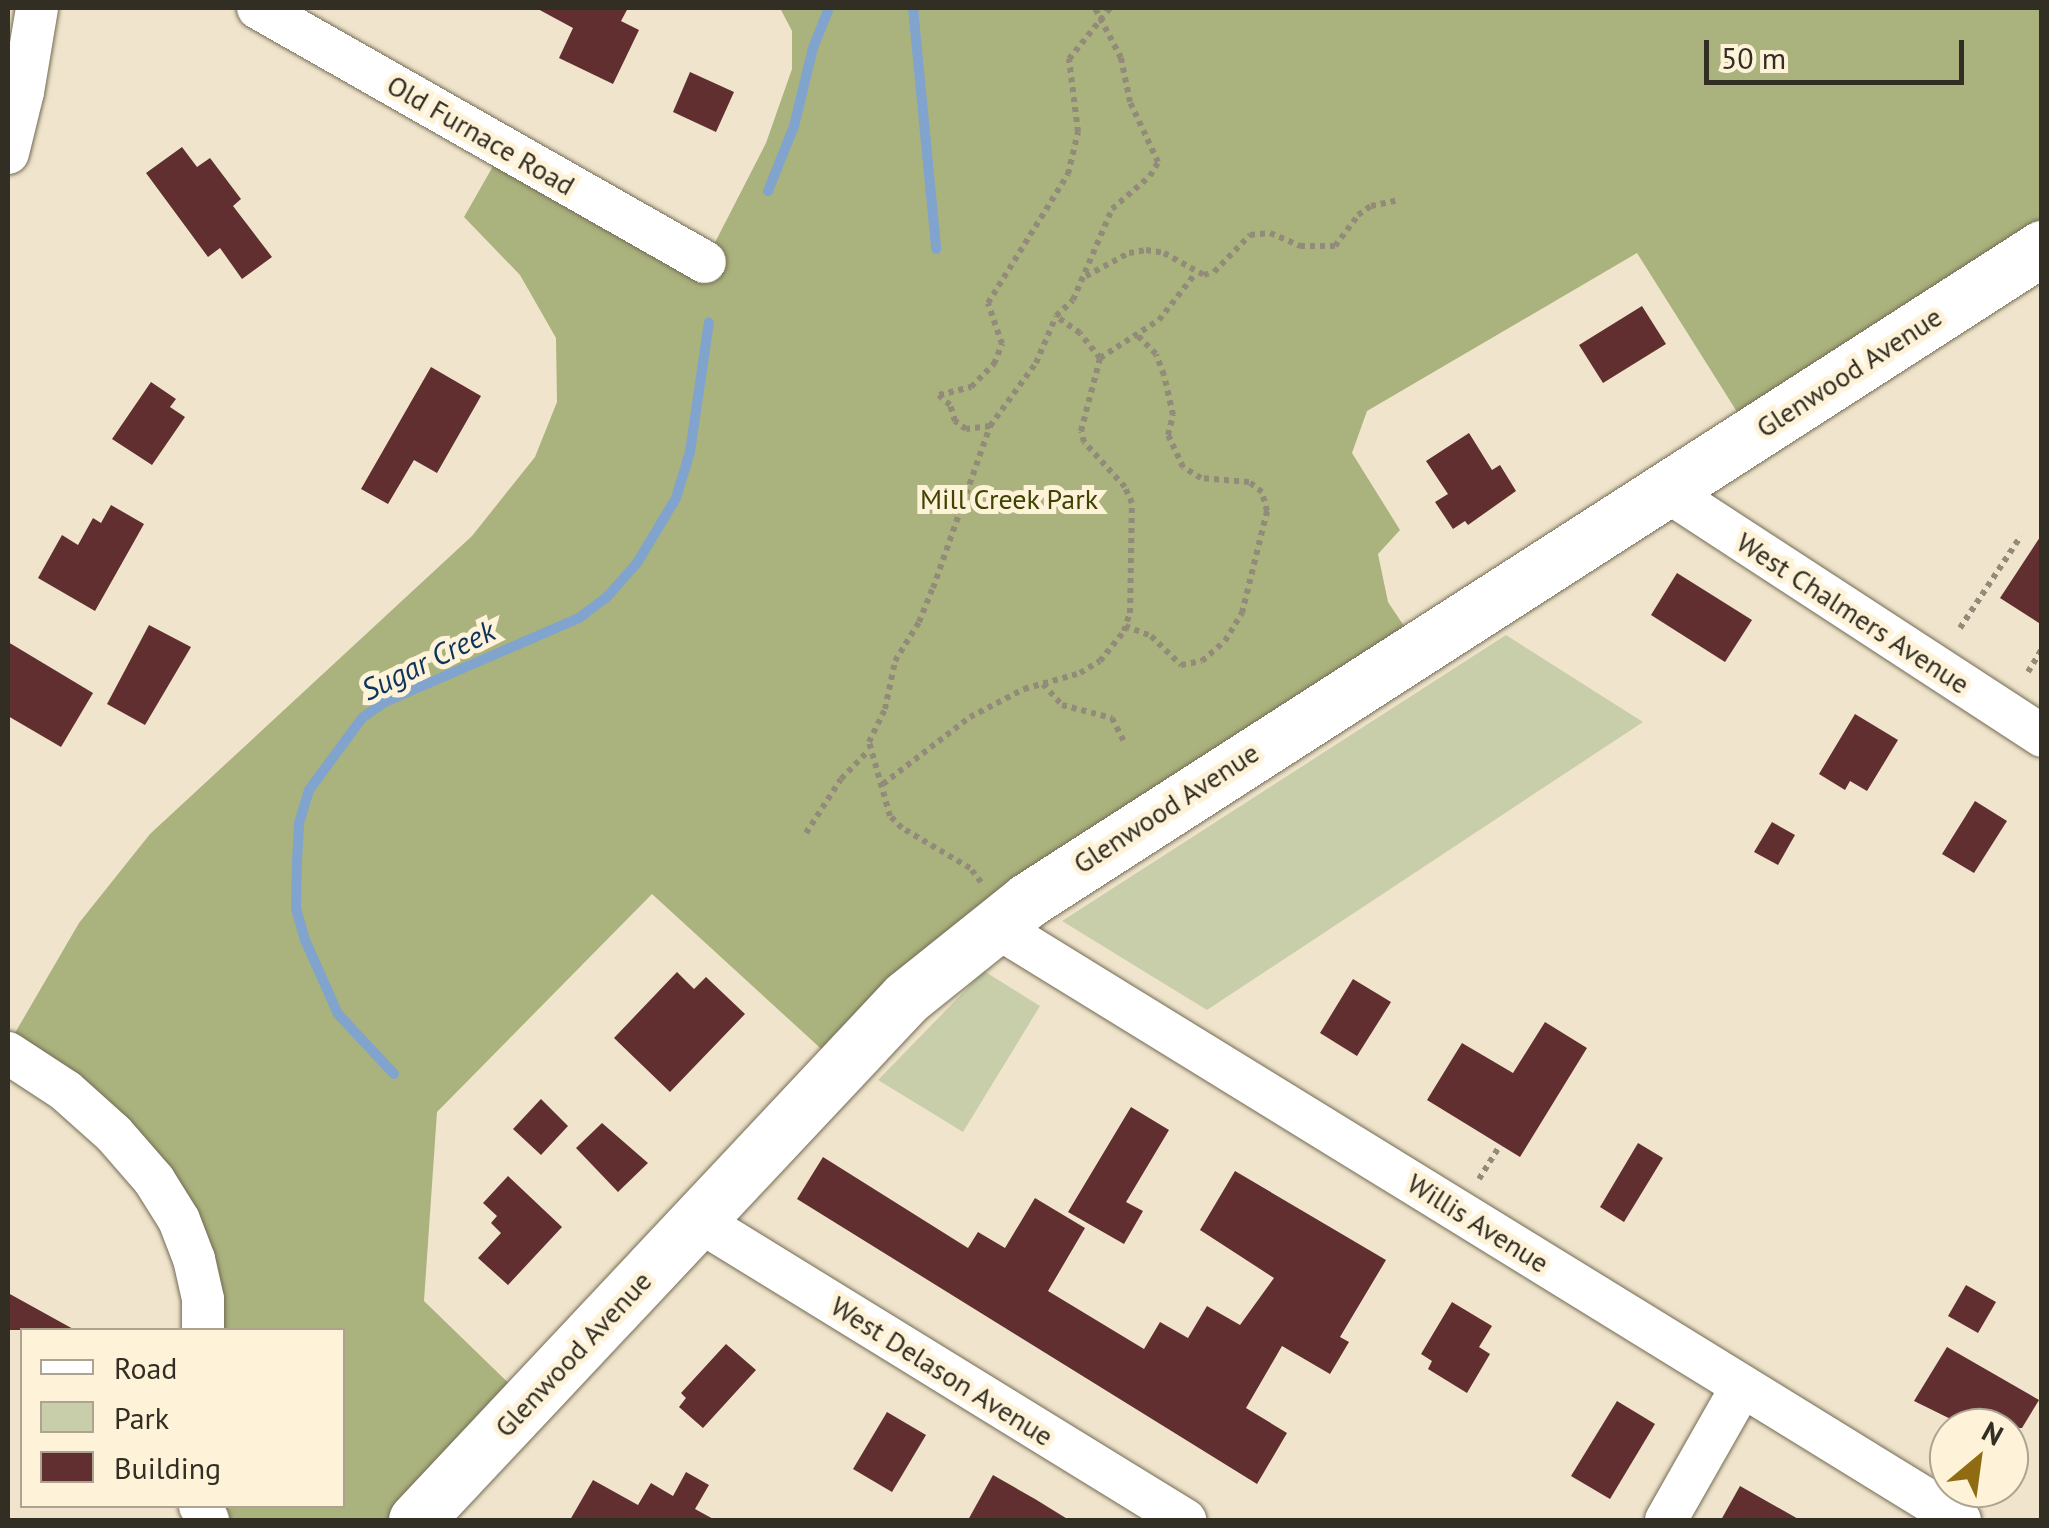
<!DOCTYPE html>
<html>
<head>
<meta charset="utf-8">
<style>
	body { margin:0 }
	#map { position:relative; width:2049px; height:1528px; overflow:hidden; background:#f0e5cc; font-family:"PT Sans",sans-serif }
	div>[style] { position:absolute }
	.green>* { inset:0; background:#c8cea9 }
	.forest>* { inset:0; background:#aab27d }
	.stream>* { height:10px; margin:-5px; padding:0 5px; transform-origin:5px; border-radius:5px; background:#80a4cd }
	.building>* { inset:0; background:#612f30 }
	.path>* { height:6px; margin-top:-3px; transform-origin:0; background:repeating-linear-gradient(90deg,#938b79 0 5px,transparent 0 10px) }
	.roads { filter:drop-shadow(0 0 2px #746a54) drop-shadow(0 0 2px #746a54) }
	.minor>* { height:42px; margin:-21px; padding:0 21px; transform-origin:21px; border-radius:21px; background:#fff }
	.secondary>* { height:55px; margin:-27.5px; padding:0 27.5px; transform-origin:27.5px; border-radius:27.5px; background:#fff }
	span { translate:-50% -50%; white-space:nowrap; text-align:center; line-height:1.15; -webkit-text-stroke:10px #fef3d9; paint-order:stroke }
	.street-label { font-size:28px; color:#322e24 }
	.park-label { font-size:28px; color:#3e4302 }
	.water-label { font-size:30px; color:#0d355c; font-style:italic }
	.frame { position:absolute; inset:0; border:10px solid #322e24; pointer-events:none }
	.legend { position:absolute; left:20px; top:1328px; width:325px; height:180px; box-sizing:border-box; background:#fef3d9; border:2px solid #aca491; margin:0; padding:12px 18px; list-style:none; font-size:30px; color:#322e24 }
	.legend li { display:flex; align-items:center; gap:20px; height:50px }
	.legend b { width:50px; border:2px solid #aca491 }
	.north { position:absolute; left:1929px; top:1408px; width:100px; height:100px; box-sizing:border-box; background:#fef3d9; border:2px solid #aca491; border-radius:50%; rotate:29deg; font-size:28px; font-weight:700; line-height:40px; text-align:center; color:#322e24 }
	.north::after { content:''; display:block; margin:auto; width:35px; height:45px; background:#8f6c11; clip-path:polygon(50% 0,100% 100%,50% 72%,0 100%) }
	.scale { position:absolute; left:1704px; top:40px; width:260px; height:45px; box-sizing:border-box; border:5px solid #322e24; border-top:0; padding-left:12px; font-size:30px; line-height:35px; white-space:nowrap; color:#322e24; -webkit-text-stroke:8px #fef3d9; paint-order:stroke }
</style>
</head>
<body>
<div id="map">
	<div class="green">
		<div style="clip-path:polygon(1506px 635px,1643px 722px,1207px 1010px,1062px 921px)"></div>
		<div style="clip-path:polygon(984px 971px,1040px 1006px,963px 1132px,878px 1080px)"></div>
	</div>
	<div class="forest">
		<div style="clip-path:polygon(780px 8px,2041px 8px,2041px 248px,1751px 434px,1637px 253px,1367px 411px,1352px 453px,1400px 530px,1378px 554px,1388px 602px,1418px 647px,841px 1067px,652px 894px,437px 1112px,424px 1301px,528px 1402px,416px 1520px,208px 1520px,200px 1506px,342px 1506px,342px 1330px,203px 1330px,179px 1220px,8px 1045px,79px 923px,150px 834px,472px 536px,535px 457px,557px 402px,556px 338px,520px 275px,464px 217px,504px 147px,705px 262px,766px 143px,792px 69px,792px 31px)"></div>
	</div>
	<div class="stream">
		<div style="left:913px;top:8px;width:242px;rotate:84.5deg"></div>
		<div style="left:768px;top:191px;width:70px;rotate:-68.2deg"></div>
		<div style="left:794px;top:126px;width:80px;rotate:-76.3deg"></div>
		<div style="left:813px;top:48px;width:43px;rotate:-68.2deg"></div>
		<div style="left:394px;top:1074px;width:82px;rotate:-133deg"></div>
		<div style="left:338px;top:1014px;width:81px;rotate:-114deg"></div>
		<div style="left:305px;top:940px;width:33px;rotate:-106deg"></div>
		<div style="left:296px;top:908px;width:46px;rotate:-88.8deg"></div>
		<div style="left:297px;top:862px;width:39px;rotate:-87deg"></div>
		<div style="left:299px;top:823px;width:34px;rotate:-73deg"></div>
		<div style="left:309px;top:790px;width:89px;rotate:-53.6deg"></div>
		<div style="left:362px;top:718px;width:28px;rotate:-35deg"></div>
		<div style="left:385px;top:702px;width:211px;rotate:-23.4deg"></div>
		<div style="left:579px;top:618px;width:34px;rotate:-37deg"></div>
		<div style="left:606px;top:598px;width:47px;rotate:-48.5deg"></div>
		<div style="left:637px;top:563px;width:76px;rotate:-59deg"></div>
		<div style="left:676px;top:498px;width:48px;rotate:-73.1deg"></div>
		<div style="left:690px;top:452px;width:131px;rotate:-81.7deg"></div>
	</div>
	<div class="building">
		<div style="clip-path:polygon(536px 8px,628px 8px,621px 21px,639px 30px,613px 84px,559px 58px,573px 28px)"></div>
		<div style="clip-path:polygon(690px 72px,734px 92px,716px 132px,673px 112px)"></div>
		<div style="clip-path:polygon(182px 147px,197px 167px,210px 158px,241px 199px,233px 206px,272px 257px,242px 279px,220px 248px,208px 257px,146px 173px)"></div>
		<div style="clip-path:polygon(1642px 306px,1666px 344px,1603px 383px,1579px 345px)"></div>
		<div style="clip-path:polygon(431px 367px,481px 396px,437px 473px,414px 460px,388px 504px,361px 489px)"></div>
		<div style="clip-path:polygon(151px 382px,176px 399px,170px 407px,185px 417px,152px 465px,112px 439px)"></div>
		<div style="clip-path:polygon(1469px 433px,1492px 470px,1500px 465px,1516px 491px,1468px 525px,1465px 521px,1453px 529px,1435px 502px,1448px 494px,1426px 461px)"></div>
		<div style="clip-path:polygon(111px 505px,144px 524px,95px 611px,38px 578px,62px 535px,78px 545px,93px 518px,101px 523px)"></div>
		<div style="clip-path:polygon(2042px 534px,2042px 625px,2000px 598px)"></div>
		<div style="clip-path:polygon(1677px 573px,1752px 620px,1725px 662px,1651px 615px)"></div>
		<div style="clip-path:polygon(149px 625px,191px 647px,145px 725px,107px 704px)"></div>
		<div style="clip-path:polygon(8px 642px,93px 693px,61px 747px,8px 716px)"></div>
		<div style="clip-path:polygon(1855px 714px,1898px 740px,1867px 791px,1850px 781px,1845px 790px,1819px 774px)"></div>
		<div style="clip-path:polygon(1975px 801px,2007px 821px,1974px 873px,1942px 854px)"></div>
		<div style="clip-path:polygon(1772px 822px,1795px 835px,1778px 865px,1754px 852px)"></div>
		<div style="clip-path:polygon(677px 972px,694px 989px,706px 977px,745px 1014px,670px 1092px,614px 1038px)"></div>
		<div style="clip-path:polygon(1353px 979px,1391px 1002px,1357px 1056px,1320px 1033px)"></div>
		<div style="clip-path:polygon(1545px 1022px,1587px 1048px,1520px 1157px,1427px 1100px,1462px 1043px,1513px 1073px)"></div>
		<div style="clip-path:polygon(541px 1099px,568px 1126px,541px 1155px,513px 1129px)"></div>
		<div style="clip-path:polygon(1131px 1107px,1169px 1130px,1126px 1202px,1143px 1211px,1124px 1244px,1068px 1212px)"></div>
		<div style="clip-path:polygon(602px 1123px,648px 1163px,618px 1192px,576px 1148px)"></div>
		<div style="clip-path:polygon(1638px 1143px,1663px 1158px,1624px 1222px,1600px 1207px)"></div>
		<div style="clip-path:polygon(823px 1157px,968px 1248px,978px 1232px,1005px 1248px,1035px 1198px,1085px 1228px,1048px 1291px,1144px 1349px,1160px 1322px,1188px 1338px,1207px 1306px,1240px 1325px,1274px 1278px,1200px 1230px,1235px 1171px,1386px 1260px,1340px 1337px,1349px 1342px,1330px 1374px,1282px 1346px,1246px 1408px,1287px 1433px,1257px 1484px,797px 1199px)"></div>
		<div style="clip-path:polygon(508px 1176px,562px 1227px,508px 1285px,478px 1258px,501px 1233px,491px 1223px,497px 1216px,483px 1203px)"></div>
		<div style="clip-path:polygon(1966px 1285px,1996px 1302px,1978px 1333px,1948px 1316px)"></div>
		<div style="clip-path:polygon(8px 1293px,75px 1330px,8px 1330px)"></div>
		<div style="clip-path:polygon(1452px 1302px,1492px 1326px,1479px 1347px,1490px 1354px,1467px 1393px,1428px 1369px,1432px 1361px,1421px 1354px)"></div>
		<div style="clip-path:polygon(726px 1344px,756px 1370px,703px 1428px,679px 1407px,686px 1398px,681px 1393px)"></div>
		<div style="clip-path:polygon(1947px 1347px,2039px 1400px,2022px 1428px,1969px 1428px,1914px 1401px)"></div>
		<div style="clip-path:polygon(1617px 1401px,1655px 1424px,1610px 1499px,1571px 1476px)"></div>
		<div style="clip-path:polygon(887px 1412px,926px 1435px,892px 1492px,853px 1469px)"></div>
		<div style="clip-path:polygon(686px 1472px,709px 1485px,695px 1509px,715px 1520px,570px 1520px,593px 1480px,638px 1505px,651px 1483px,673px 1496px)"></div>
		<div style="clip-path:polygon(993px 1475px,1035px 1499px,1069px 1520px,968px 1520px)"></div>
		<div style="clip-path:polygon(1740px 1486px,1800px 1520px,1721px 1520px)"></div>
	</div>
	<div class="path">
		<div style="left:1086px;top:276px;width:49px;rotate:-28.1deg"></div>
		<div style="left:1129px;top:253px;width:17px;rotate:-10deg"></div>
		<div style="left:1146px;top:250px;width:18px;rotate:9deg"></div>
		<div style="left:1164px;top:253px;width:46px;rotate:28.8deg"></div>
		<div style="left:1204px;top:275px;width:10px;rotate:-17deg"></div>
		<div style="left:1214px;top:272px;width:52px;rotate:-45.8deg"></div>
		<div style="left:1250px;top:235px;width:20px;rotate:-6deg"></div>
		<div style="left:1270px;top:233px;width:33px;rotate:23deg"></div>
		<div style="left:1300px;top:246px;width:35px"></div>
		<div style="left:1335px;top:246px;width:39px;rotate:-53deg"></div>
		<div style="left:1358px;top:215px;width:16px;rotate:-35deg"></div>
		<div style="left:1371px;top:206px;width:25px;rotate:-12deg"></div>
		<div style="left:1100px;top:358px;width:70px;rotate:-32.8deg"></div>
		<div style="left:1159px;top:320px;width:58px;rotate:-52deg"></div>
		<div style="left:990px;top:426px;width:24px;rotate:173deg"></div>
		<div style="left:966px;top:429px;width:14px;rotate:-144deg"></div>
		<div style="left:955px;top:421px;width:17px;rotate:-107deg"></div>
		<div style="left:950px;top:405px;width:15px;rotate:-138deg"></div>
		<div style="left:939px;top:395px;width:33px;rotate:-14deg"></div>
		<div style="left:971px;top:387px;width:33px;rotate:-45deg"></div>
		<div style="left:994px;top:364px;width:22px;rotate:-68deg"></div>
		<div style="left:1002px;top:344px;width:43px;rotate:-108.9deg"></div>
		<div style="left:988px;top:303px;width:152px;rotate:-58.2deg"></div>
		<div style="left:1068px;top:174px;width:43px;rotate:-76.6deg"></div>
		<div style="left:1078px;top:132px;width:74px;rotate:-97deg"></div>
		<div style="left:1069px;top:59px;width:65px;rotate:-51.2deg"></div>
		<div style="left:1125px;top:626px;width:28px;rotate:21deg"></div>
		<div style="left:1151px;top:636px;width:42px;rotate:44deg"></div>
		<div style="left:1181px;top:665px;width:21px;rotate:-11deg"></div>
		<div style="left:1202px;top:661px;width:30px;rotate:-41deg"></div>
		<div style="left:1225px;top:641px;width:33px;rotate:-59deg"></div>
		<div style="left:1242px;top:613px;width:105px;rotate:-76.2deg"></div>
		<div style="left:1267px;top:511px;width:20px;rotate:-105deg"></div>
		<div style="left:1262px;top:492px;width:16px;rotate:-142deg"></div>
		<div style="left:1249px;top:482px;width:48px;rotate:-175.2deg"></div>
		<div style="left:1201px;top:478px;width:21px;rotate:-149deg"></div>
		<div style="left:1183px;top:467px;width:35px;rotate:-115deg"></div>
		<div style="left:1168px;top:435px;width:21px;rotate:-76deg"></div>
		<div style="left:1173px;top:415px;width:41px;rotate:-102.7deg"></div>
		<div style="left:1164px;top:375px;width:22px;rotate:-111deg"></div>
		<div style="left:1156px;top:354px;width:27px;rotate:-135deg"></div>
		<div style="left:1960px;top:628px;width:110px;rotate:-56.5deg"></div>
		<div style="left:2028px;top:672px;width:27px;rotate:-59deg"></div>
		<div style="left:1043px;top:684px;width:28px;rotate:48deg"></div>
		<div style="left:1062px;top:705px;width:52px;rotate:14.6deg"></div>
		<div style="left:1112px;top:718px;width:25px;rotate:63deg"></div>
		<div style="left:883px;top:784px;width:110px;rotate:-37.6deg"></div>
		<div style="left:970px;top:717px;width:61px;rotate:-27.4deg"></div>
		<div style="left:1024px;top:689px;width:58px;rotate:-15.9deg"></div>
		<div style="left:1080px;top:673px;width:23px;rotate:-31deg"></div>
		<div style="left:1100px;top:661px;width:38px;rotate:-51deg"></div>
		<div style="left:1124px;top:631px;width:19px;rotate:-72deg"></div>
		<div style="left:1130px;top:613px;width:110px;rotate:-89deg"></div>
		<div style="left:1132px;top:503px;width:17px;rotate:-114deg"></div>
		<div style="left:1125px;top:487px;width:61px;rotate:-132.3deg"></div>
		<div style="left:1084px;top:442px;width:11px;rotate:-105deg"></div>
		<div style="left:1081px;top:431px;width:75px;rotate:-75.4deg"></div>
		<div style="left:1100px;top:358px;width:32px;rotate:-129deg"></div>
		<div style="left:1080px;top:333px;width:29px;rotate:-145deg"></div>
		<div style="left:806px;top:833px;width:64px;rotate:-57.1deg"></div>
		<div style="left:841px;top:779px;width:40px;rotate:-46deg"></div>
		<div style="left:981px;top:882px;width:18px;rotate:-128deg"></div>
		<div style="left:970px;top:868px;width:79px;rotate:-149.5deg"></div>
		<div style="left:902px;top:828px;width:17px;rotate:-135deg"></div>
		<div style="left:890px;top:816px;width:77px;rotate:-105.8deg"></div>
		<div style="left:869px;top:742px;width:37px;rotate:-64deg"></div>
		<div style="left:885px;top:709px;width:49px;rotate:-78.2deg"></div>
		<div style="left:895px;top:661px;width:46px;rotate:-58.4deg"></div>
		<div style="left:919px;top:622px;width:37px;rotate:-68deg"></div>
		<div style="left:933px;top:588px;width:172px;rotate:-70.6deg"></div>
		<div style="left:990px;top:426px;width:78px;rotate:-53.9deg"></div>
		<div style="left:1036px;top:363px;width:51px;rotate:-66.9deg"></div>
		<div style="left:1056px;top:316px;width:23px;rotate:-43deg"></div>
		<div style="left:1073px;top:300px;width:99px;rotate:-66.8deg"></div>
		<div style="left:1112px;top:209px;width:50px;rotate:-41deg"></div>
		<div style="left:1150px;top:176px;width:16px;rotate:-60deg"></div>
		<div style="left:1158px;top:162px;width:66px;rotate:-115deg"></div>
		<div style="left:1130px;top:102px;width:45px;rotate:-101.6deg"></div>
		<div style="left:1121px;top:58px;width:56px;rotate:-117.5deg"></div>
		<div style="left:1479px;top:1179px;width:40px;rotate:-58deg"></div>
	</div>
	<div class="roads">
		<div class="minor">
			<div style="left:258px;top:8px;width:514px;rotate:29.61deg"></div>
			<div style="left:8px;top:153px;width:63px;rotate:-76.2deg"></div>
			<div style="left:23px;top:92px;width:85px;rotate:-80.5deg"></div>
			<div style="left:1665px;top:490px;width:450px;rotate:33.1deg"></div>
			<div style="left:995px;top:926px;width:1133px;rotate:31.61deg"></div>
			<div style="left:8px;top:1053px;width:69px;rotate:33.2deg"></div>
			<div style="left:66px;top:1091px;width:64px;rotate:41.9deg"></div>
			<div style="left:114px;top:1134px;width:61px;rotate:49deg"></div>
			<div style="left:154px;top:1180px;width:47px;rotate:58deg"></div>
			<div style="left:179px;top:1220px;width:42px;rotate:69deg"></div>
			<div style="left:194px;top:1259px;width:41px;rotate:77.3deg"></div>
			<div style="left:203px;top:1299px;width:31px;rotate:90deg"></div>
			<div style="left:699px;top:1221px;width:571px;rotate:31.6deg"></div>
			<div style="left:200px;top:1506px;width:16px;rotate:60deg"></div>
			<div style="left:1666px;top:1520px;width:154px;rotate:-60.4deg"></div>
		</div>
		<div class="secondary">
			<div style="left:416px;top:1520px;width:717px;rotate:-46.81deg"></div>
			<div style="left:907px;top:997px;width:155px;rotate:-38.7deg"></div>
			<div style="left:1028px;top:900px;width:1206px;rotate:-32.74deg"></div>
		</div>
	</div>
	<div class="street-label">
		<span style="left:481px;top:135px;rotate:30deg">Old Furnace Road</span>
		<span style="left:1849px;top:372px;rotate:-33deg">Glenwood Avenue</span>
		<span style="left:1853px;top:613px;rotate:33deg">West Chalmers Avenue</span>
		<span style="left:1166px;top:808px;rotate:-33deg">Glenwood Avenue</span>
		<span style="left:1478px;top:1223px;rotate:32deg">Willis Avenue</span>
		<span style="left:573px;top:1354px;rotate:-47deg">Glenwood Avenue</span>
		<span style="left:942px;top:1371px;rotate:32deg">West Delason Avenue</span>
	</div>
	<div class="park-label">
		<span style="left:1009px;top:499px">Mill Creek Park</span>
	</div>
	<div class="water-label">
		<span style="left:428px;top:660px;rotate:-26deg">Sugar Creek</span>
	</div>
	<div class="frame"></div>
	<ul class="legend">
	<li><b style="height:12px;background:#fff"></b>Road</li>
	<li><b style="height:28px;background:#c8cea9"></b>Park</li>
	<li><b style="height:28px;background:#612f30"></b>Building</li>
	</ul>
	<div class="north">N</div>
	<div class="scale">50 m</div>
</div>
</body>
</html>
